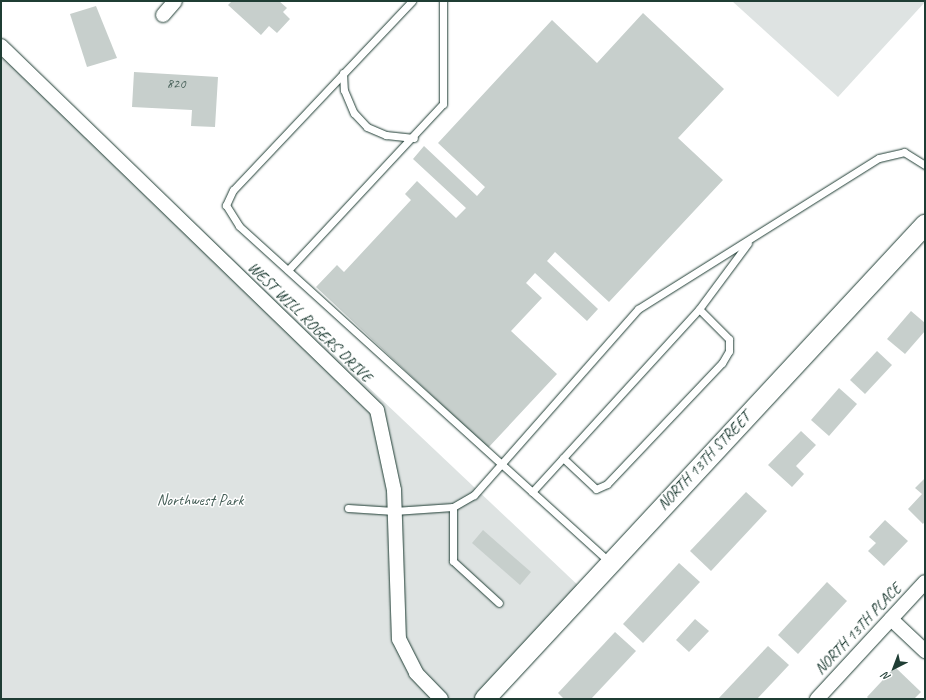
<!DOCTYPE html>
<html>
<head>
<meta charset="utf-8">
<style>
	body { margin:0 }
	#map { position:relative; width:926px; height:700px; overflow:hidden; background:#fff; font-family:Caveat,sans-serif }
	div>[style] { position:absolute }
	.green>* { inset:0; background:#dee3e2 }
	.building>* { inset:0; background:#c7cfcc }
	.roads { filter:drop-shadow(0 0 1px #1f3d34) drop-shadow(0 0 1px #1f3d34) }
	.service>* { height:7px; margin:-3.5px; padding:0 3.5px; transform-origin:3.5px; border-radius:3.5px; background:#fff }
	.minor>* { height:14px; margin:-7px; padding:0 7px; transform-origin:7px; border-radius:7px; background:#fff }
	.secondary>* { height:20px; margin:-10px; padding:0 10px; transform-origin:10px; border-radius:10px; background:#fff }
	span { translate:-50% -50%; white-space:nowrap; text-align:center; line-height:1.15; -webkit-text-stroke:3px #fff; paint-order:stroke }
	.number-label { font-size:14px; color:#49625a }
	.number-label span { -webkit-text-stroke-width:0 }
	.street-label { font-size:16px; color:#1f3d34 }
	.park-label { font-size:16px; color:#455e57 }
	.frame { position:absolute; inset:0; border:2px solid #1f3d34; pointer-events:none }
	.north { position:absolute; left:874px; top:648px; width:40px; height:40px; -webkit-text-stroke:3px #fff; paint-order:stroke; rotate:222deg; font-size:11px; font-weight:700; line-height:16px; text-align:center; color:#1f3d34 }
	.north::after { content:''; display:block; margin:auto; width:14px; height:18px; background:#1f3d34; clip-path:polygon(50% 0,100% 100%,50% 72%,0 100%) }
</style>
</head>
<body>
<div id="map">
	<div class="green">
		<div style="clip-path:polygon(732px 1px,925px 1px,925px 2px,838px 97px)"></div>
		<div style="clip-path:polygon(1px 40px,583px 590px,481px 699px,1px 699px)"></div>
	</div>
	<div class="building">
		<div style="clip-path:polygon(232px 1px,279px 1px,287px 8px,283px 12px,290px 19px,277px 33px,269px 26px,261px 35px,228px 5px)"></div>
		<div style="clip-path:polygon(96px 6px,117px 58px,87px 67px,70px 14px)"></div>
		<div style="clip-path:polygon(643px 13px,724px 89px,678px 138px,723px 180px,609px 302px,555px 252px,547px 261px,598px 309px,587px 321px,535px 273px,526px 283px,542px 298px,511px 331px,557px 374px,488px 448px,316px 287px,337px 265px,344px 272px,411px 200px,405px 194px,417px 181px,456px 218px,466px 208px,413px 159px,424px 146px,477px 196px,485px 187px,438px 143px,552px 20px,597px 63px)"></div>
		<div style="clip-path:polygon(134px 72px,218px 77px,215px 127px,191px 126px,192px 110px,132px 107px)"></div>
		<div style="clip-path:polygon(911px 311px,925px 323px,925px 331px,905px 354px,887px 339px)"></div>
		<div style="clip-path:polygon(877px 351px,892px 365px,865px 394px,850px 380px)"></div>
		<div style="clip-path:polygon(839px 388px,857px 404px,829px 436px,811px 420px)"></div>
		<div style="clip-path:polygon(801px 431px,816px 445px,796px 466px,804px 474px,792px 487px,768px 465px)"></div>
		<div style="clip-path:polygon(925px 478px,925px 521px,923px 524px,908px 509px,922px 494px,915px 488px)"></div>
		<div style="clip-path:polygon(746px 492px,767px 511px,711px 571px,690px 551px)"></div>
		<div style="clip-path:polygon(885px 520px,908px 541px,884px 566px,868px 551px,876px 543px,869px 537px)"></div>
		<div style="clip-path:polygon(483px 530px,531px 572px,520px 585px,472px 543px)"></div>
		<div style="clip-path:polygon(679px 563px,700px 582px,643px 643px,623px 624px)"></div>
		<div style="clip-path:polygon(827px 582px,847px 601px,798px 654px,778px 635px)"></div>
		<div style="clip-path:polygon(695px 619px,709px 631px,689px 652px,676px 640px)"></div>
		<div style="clip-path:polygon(615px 632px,636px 651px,591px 699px,564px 699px,558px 693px)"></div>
		<div style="clip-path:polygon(768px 646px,789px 665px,757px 699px,718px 699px)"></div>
		<div style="clip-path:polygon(895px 667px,921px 692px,914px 699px,869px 699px,867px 697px)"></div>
	</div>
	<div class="roads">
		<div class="service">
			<div style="left:412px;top:1px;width:260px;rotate:133.4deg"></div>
			<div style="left:233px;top:190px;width:17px;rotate:115deg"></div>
			<div style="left:226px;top:205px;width:25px;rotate:58deg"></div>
			<div style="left:239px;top:226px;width:500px;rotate:42.2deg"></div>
			<div style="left:343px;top:73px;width:17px;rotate:87deg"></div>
			<div style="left:344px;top:90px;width:25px;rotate:67deg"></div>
			<div style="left:354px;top:113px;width:19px;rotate:47deg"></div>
			<div style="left:367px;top:127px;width:21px;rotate:23deg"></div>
			<div style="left:386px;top:135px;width:28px;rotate:6deg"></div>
			<div style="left:288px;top:270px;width:227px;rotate:-47deg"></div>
			<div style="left:443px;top:104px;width:103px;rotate:-90deg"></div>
			<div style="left:563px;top:458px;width:45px;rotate:43.2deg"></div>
			<div style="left:596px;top:489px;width:12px;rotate:-24deg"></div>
			<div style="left:607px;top:484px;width:167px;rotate:-46.5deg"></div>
			<div style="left:722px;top:363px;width:14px;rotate:-60deg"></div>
			<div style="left:729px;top:351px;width:12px;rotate:-90deg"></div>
			<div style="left:729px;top:339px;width:42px;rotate:-135deg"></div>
			<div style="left:532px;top:492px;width:248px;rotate:-47.6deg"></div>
			<div style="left:699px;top:309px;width:82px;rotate:-53.4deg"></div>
			<div style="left:453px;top:507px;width:54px;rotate:90deg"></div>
			<div style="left:453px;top:561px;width:62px;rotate:42.4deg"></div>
			<div style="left:348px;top:508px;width:46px;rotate:3.7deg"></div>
			<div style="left:394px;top:511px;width:59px;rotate:-3.9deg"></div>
			<div style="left:453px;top:507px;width:24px;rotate:-30deg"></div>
			<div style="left:474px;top:495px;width:248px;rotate:-48.6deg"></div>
			<div style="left:638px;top:309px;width:284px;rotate:-32.1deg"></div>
			<div style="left:879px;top:158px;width:26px;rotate:-13deg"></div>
			<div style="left:904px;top:152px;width:25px;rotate:32deg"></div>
		</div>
		<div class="minor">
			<div style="left:163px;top:15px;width:18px;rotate:-49deg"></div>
			<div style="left:1px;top:46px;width:523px;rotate:44.07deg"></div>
			<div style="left:377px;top:410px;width:82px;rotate:78deg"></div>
			<div style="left:394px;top:490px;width:149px;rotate:88.1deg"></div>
			<div style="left:399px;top:639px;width:38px;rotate:63deg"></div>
			<div style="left:416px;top:673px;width:36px;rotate:46deg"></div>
			<div style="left:891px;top:619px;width:47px;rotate:43.3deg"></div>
			<div style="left:817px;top:699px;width:159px;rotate:-47.3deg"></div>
		</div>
		<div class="secondary">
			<div style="left:485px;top:699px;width:647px;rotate:-47.13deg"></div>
		</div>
	</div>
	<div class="number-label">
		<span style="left:176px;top:84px">820</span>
	</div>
	<div class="street-label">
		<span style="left:310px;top:322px;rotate:44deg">WEST WILL ROGERS DRIVE</span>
		<span style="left:704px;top:461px;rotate:-47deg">NORTH 13TH STREET</span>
		<span style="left:858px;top:629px;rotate:-47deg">NORTH 13TH PLACE</span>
	</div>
	<div class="park-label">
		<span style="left:200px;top:500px">Northwest Park</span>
	</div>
	<div class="frame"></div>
	<div class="north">N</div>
</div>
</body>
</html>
